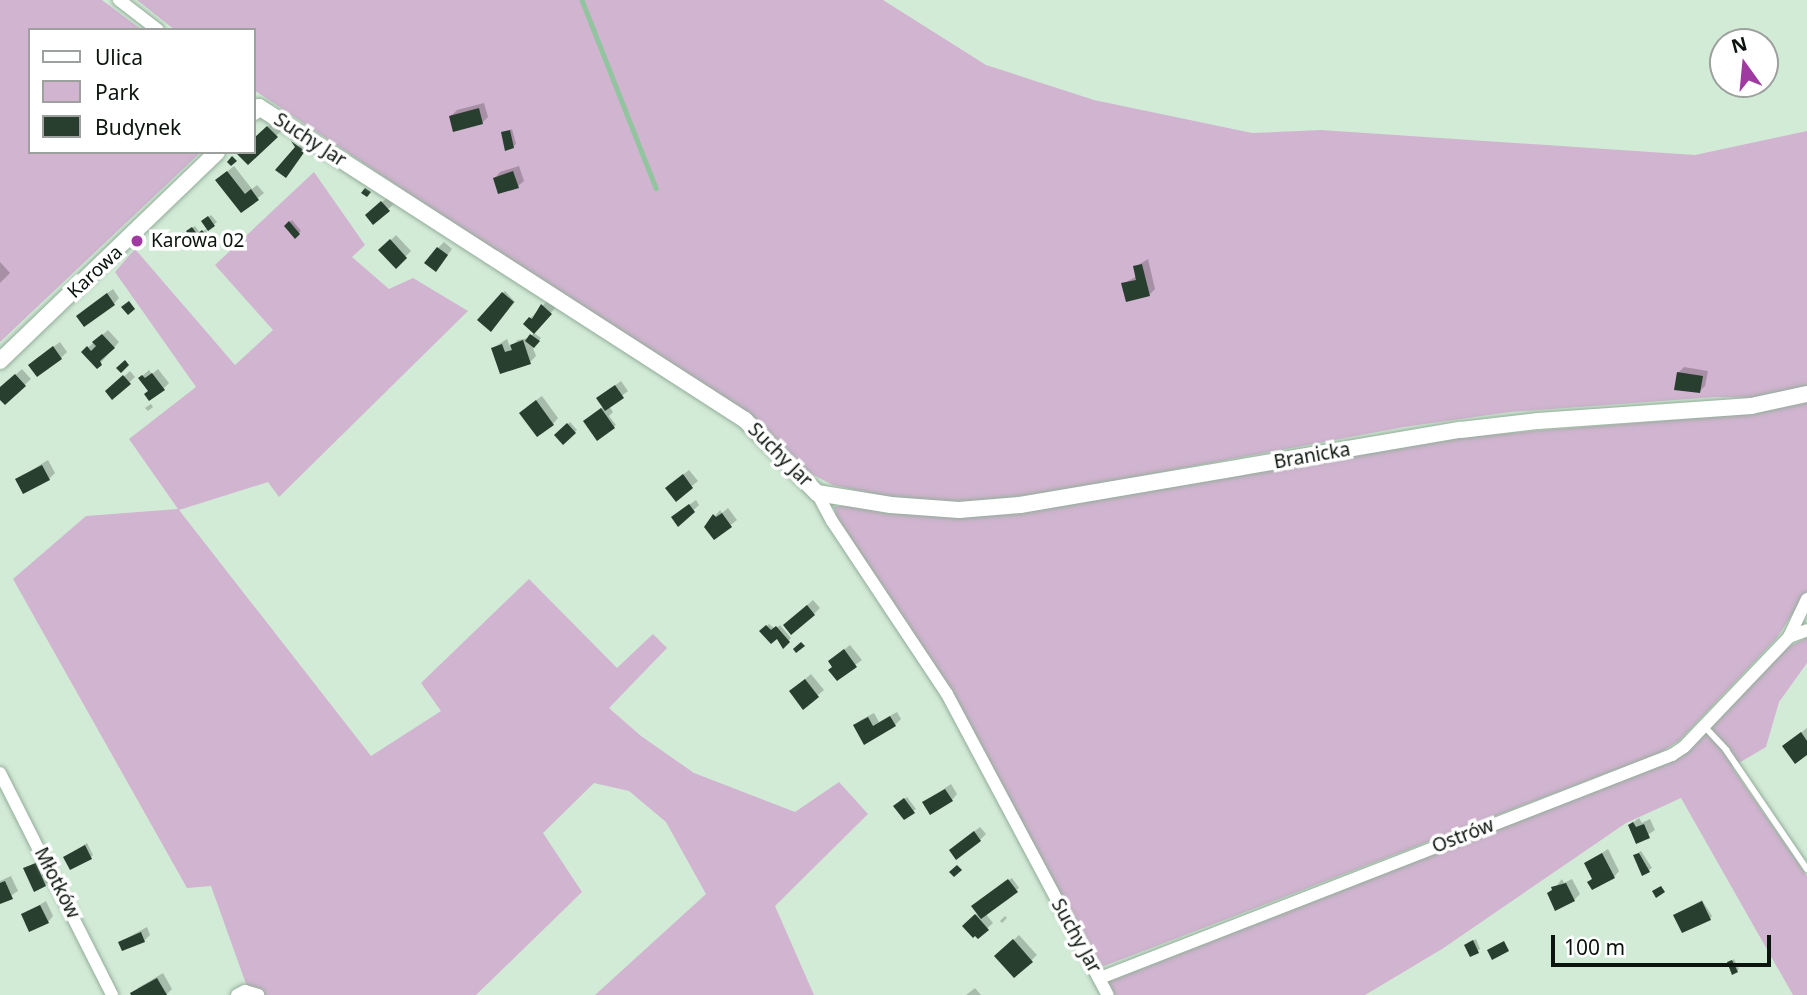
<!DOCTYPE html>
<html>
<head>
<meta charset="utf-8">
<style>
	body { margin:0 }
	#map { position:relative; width:1807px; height:995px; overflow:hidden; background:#d2ebd7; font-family:"Noto Sans",sans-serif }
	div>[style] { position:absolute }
	.green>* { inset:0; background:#d1b4d0 }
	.shadow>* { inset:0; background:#0003 }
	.stream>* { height:4.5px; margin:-2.25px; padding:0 2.25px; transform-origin:2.25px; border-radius:2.25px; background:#92c59f }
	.building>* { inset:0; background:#283e2e }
	.roads { filter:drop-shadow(0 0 2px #93ac99) drop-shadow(0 0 2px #93ac99) }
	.service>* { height:6px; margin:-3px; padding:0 3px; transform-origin:3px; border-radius:3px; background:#fff }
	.minor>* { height:12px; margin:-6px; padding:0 6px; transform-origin:6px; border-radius:6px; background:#fff }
	.tertiary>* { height:16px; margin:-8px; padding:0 8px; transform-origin:8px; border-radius:8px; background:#fff }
	.dots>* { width:19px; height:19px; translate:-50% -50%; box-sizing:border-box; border:4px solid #fff; border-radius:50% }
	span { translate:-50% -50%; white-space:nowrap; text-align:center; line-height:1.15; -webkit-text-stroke:7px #fff; paint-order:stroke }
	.street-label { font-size:19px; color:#0b140d }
	.poi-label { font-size:19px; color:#0b140d }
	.left { translate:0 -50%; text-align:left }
	.legend { position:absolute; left:28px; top:28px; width:228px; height:126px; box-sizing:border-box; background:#fff; border:2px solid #9da19e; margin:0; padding:9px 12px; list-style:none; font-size:21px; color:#0b140d }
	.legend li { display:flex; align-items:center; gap:14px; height:35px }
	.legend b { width:35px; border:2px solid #9da19e }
	.north { position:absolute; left:1709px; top:28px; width:70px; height:70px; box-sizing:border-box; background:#fff; border:2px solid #9da19e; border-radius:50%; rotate:345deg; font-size:19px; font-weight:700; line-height:28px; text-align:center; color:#0b140d }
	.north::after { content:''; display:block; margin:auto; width:24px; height:32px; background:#9e3aa0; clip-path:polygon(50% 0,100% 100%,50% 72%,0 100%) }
	.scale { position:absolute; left:1551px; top:935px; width:220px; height:32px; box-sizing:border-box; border:4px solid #0b140d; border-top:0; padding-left:9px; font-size:21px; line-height:24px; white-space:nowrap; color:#0b140d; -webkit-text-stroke:5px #fff; paint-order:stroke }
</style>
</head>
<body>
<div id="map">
	<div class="green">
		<div style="clip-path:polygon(0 0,102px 0,142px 30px,30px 30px,30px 152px,201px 152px,0 342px)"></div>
		<div style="clip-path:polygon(137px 0,883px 0,986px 65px,1094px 100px,1252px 133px,1321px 130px,1695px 155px,1807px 131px,1807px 386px,1762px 398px,1716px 397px,1510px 412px,1404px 427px,1044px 494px,960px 502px,896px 499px,833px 485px,804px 470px,758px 421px,546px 285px,254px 90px,254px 30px,175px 30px)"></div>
		<div style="clip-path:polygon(314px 172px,365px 245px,352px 257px,389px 289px,413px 278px,468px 311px,279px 497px,268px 482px,179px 510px,371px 756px,441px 711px,421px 683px,529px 579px,617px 668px,653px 634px,667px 648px,609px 708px,641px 736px,694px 773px,795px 812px,839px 782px,868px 814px,775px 906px,814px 995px,595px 995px,706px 894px,666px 822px,629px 791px,594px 783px,543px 833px,582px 892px,476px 995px,250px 995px,211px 886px,187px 888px,13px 579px,86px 516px,178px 509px,129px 439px,196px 387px,115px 272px,135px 249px,235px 365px,273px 330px,215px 265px)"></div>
		<div style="clip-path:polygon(1807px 401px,1807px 592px,1776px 639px,1680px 740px,1660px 753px,1099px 968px,1059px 892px,839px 525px,834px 507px,846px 505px,885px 513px,948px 516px,1194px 482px,1472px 436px,1758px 413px)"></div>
		<div style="clip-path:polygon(1807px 638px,1807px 663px,1779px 702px,1766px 747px,1732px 767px,1807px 876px,1807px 995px,1793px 995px,1681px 798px,1626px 823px,1442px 949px,1365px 995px,1113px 995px,1108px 982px,1681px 757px,1781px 650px)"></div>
	</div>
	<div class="shadow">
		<div style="clip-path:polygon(484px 103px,488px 117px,482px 123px,451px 116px,457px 110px)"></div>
		<div style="clip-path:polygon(274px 121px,282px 130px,248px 163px,240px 154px,254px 152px,254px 140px)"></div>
		<div style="clip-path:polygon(512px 129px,516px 144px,513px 147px,503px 133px)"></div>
		<div style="clip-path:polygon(304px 141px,310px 145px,291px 170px,277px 169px)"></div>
		<div style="clip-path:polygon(234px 166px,252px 189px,257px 185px,264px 193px,242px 211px,223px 175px)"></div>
		<div style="clip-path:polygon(519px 166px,524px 181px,518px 186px,495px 178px,500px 172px)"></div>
		<div style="clip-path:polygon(388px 197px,394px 204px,373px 222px,373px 210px)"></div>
		<div style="clip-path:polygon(211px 215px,217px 222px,206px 231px,210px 236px,198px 245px,191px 229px,195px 226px,200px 233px,208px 228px,203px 221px)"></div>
		<div style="clip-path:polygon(292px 220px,301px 231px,295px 236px,287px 226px)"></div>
		<div style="clip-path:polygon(396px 235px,411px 251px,396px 266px,381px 250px)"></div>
		<div style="clip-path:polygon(444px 242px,452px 249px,441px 264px,438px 248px)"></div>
		<div style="clip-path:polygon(1148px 259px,1155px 289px,1149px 295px,1123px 284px,1137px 276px,1135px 267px)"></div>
		<div style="clip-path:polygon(0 262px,10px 273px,0 283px)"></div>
		<div style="clip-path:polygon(113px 289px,119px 298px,114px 304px,84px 310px)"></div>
		<div style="clip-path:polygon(505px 291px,515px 302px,496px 324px,498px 297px)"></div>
		<div style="clip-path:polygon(548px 300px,556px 307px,534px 332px,525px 324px)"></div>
		<div style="clip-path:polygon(108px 330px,119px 342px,97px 367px,83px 352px)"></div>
		<div style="clip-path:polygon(534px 333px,541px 338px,533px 348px,536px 356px,530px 362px,493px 348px,507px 339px,510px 347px,518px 340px,529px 338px)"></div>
		<div style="clip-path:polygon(60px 342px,67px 352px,61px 358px,36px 359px)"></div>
		<div style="clip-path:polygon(1684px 367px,1708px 371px,1705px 386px,1700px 391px,1678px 373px)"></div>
		<div style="clip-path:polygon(22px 369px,31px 379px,5px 403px,0 397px,0 389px)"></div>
		<div style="clip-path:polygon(158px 369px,169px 383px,163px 389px,150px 391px,140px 378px,149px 370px,152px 374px)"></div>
		<div style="clip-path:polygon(130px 371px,135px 377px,113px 398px,107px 392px)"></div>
		<div style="clip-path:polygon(621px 381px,628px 391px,609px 406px,613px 412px,609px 416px,616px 425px,613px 427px,585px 421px,604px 406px,598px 398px)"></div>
		<div style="clip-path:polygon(542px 396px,558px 418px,553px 424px,527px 407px)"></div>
		<div style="clip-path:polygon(151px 404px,153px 407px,148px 411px,145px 408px)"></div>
		<div style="clip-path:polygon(570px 422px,577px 430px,563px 443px,557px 435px)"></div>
		<div style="clip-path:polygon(48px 460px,55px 473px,49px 479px,17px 479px)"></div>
		<div style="clip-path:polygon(689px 470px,698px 481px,676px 499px,673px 483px)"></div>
		<div style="clip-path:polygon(696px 500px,699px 505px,679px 524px,679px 512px)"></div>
		<div style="clip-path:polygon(728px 508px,737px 520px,714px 538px,706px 527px,720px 510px,722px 513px)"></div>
		<div style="clip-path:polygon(813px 600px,820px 608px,814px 614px,791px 619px)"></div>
		<div style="clip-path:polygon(769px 624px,775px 629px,780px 625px,791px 638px,783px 646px,777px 637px,761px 631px)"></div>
		<div style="clip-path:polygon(850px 645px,862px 660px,837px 678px,836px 656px)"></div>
		<div style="clip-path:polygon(811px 674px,824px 690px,804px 707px,797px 686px)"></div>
		<div style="clip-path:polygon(897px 712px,901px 719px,895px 725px,865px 743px,855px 725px,861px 720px,874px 713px,879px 722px)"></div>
		<div style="clip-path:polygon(1807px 728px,1807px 753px,1790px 741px)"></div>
		<div style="clip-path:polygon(951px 784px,957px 794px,952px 800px,932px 797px)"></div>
		<div style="clip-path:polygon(907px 797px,916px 809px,913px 811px,895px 807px)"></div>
		<div style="clip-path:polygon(1639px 818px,1642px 823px,1650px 819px,1655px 830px,1637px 842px,1630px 825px)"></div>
		<div style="clip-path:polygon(980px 827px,986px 834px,980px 840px,951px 850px)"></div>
		<div style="clip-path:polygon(87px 843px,93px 855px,91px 857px,65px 857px)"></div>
		<div style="clip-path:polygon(1608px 849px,1619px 871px,1614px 877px,1594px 878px,1586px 863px)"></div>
		<div style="clip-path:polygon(1641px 851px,1652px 868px,1643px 874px,1635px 855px)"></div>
		<div style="clip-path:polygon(42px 858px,51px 879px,45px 885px,25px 869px)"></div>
		<div style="clip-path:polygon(11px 876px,18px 891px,0 903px,0 881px)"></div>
		<div style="clip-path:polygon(1012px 878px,1019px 888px,985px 913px,993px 923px,978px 937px,964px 926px,978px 913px,973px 906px)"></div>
		<div style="clip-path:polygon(1562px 879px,1564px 883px,1572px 879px,1580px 894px,1574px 900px,1554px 889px)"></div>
		<div style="clip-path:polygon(1702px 900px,1712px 916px,1710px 919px,1676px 915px)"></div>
		<div style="clip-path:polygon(46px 901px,53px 916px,48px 922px,23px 915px)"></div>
		<div style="clip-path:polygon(1005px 916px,1007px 918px,1002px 923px,1000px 921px)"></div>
		<div style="clip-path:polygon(147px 927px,150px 935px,144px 941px,120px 942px)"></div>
		<div style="clip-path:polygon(1019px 935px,1037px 955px,1015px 976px,996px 956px)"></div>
		<div style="clip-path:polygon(1476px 939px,1480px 949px,1471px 955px,1468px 943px)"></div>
		<div style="clip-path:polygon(1734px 959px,1739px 969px,1737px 971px,1729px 963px)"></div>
		<div style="clip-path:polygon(163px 973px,172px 989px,166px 995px,133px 995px,138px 988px)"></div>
		<div style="clip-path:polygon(975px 988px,981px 995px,966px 995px)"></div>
	</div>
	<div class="stream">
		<div style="left:582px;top:0;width:202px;rotate:68.5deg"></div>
	</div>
	<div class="building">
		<div style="clip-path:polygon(479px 108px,483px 124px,453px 132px,449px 116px)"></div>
		<div style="clip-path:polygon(267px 126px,278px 137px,248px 165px,237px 154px,254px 152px,254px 138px)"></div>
		<div style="clip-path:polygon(510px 130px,514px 148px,505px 151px,501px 132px)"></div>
		<div style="clip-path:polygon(291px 141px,305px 151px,286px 178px,275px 170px,295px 147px)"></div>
		<div style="clip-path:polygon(232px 156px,237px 161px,231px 166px,227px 162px)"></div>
		<div style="clip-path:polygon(227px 171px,245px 194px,251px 189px,259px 200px,241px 213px,215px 180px)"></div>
		<div style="clip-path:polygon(513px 171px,519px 188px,498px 194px,493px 178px)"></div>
		<div style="clip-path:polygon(365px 188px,371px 192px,367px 197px,361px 193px)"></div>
		<div style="clip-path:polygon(381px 201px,390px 211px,373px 225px,365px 215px)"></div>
		<div style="clip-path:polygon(208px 216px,215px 226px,208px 231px,201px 221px)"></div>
		<div style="clip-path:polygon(289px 221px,300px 234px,295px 239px,284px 226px)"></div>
		<div style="clip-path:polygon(192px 227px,197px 234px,202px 230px,209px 239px,198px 247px,186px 231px)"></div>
		<div style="clip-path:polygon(390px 239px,407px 258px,396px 269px,378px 250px)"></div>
		<div style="clip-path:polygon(437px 247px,448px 255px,436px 272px,424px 263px)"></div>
		<div style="clip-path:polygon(1142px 264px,1150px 296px,1126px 302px,1121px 283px,1136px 280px,1133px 266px)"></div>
		<div style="clip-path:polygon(502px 292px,514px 302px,491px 332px,477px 320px)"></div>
		<div style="clip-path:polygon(107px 293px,115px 305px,84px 327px,76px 316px)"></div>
		<div style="clip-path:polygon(129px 301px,135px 309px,128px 315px,121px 307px)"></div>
		<div style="clip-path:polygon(541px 304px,552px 314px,534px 334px,523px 324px,529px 317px,532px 319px)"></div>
		<div style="clip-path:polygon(102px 334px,115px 348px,100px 361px,102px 365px,97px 369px,81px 352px,87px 346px,91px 351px,96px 346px,92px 342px)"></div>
		<div style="clip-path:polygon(530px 334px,540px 341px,534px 348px,525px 341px)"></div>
		<div style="clip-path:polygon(523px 340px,531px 364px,500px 374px,491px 348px,502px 344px,505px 352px,512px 350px,510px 345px)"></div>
		<div style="clip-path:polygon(53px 346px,62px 359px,37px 377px,28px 365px)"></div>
		<div style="clip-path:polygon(125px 360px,129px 365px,121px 373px,116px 368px)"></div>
		<div style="clip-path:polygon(1677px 372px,1703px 376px,1700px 393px,1674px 390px)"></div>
		<div style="clip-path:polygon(152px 373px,165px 390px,149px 401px,144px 394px,148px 391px,138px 378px,142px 375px,145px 378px)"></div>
		<div style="clip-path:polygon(15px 374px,26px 386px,5px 405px,0 400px,0 387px)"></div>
		<div style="clip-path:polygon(123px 375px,131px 384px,112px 400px,105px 391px)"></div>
		<div style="clip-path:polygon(615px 385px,624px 398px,605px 411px,596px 398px)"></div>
		<div style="clip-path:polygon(536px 400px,554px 425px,537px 437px,519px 413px)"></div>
		<div style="clip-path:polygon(601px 408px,615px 428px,597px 441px,583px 421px)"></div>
		<div style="clip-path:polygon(567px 423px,576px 433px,563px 445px,554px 435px)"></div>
		<div style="clip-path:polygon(42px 465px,50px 480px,23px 494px,15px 479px)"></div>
		<div style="clip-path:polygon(683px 474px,693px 488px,676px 502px,665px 488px)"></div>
		<div style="clip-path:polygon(689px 504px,695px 512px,678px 527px,671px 517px)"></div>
		<div style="clip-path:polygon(722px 513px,732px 527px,714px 540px,704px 527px,713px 514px,716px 517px)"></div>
		<div style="clip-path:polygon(807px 605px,815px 615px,791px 635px,783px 625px)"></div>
		<div style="clip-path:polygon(766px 625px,771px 630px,776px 626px,790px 642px,783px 649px,777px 639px,771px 644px,759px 631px)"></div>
		<div style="clip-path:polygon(801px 642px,805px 646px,796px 653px,793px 649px)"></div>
		<div style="clip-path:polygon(844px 649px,857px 667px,837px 681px,828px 670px,832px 667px,828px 661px)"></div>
		<div style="clip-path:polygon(805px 679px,819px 697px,803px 710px,789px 691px)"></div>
		<div style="clip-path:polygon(890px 716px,896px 726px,864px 745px,853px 725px,868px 717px,873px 726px)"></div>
		<div style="clip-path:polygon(1801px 732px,1807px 741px,1807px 755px,1795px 764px,1782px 746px)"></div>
		<div style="clip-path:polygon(945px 789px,953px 801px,930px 815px,922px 802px)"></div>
		<div style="clip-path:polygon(904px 798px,915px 813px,904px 820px,893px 806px)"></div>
		<div style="clip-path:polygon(1633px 822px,1636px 827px,1644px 824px,1650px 838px,1636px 844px,1628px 825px)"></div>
		<div style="clip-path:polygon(974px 831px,981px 841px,956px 860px,949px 850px)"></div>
		<div style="clip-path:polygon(85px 845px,92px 859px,70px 870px,63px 857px)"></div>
		<div style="clip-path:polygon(1602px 853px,1615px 878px,1592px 890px,1587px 882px,1592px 879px,1584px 863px)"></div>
		<div style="clip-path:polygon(1639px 853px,1650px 872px,1642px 876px,1633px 855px)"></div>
		<div style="clip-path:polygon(36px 863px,46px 886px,34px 892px,23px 868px)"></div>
		<div style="clip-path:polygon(957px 865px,962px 870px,954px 877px,949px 872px)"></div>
		<div style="clip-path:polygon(1008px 879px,1018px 892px,981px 919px,971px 906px)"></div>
		<div style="clip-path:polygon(5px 881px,13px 899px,0 904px,0 883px)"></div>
		<div style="clip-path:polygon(1566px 883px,1575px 901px,1555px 911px,1547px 893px,1552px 890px,1551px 887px)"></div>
		<div style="clip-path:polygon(1661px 886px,1665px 892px,1656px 898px,1652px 891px)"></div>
		<div style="clip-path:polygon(1702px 901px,1711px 920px,1682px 933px,1673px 915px)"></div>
		<div style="clip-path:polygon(40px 905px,49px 923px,29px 932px,21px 914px)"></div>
		<div style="clip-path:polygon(975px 914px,989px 930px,978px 939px,975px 936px,973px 938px,962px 926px)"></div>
		<div style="clip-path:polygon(141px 932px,145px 942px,122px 951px,118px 942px)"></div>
		<div style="clip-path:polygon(1013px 939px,1033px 962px,1014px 978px,994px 956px)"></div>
		<div style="clip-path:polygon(1473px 940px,1479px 953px,1470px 957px,1464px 945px)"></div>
		<div style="clip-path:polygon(1504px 941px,1509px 951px,1492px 960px,1487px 950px)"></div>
		<div style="clip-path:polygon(1732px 960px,1738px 972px,1732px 975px,1727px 962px)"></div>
		<div style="clip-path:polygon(157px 978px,167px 995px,131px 995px,130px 993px)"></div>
	</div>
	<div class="roads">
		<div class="service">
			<div style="left:1704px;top:726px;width:33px;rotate:47deg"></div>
			<div style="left:1726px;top:750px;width:144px;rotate:55.8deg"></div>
		</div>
		<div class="minor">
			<div style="left:119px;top:0;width:49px;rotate:37.6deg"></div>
			<div style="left:817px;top:493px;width:32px;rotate:62deg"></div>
			<div style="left:832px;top:521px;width:208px;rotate:56.4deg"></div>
			<div style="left:947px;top:694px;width:341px;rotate:61.9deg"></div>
			<div style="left:1789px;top:637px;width:19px;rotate:-21deg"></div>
			<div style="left:0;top:773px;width:249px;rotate:63.2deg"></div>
			<div style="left:1100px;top:978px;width:614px;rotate:-21.3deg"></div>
			<div style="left:1672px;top:755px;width:14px;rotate:-34deg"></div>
			<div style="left:1684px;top:747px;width:152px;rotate:-46.3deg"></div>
			<div style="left:1789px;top:637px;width:42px;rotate:-64.7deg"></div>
			<div style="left:237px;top:995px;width:9px;rotate:-27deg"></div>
			<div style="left:245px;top:991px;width:14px;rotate:17deg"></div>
		</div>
		<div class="tertiary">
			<div style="left:254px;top:112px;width:7px;rotate:-45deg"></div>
			<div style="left:259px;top:107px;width:578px;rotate:32.78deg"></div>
			<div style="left:745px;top:420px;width:103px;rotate:45.4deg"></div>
			<div style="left:817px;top:493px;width:75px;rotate:9.2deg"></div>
			<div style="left:891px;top:505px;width:68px;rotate:4.2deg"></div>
			<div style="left:959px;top:510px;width:61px;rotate:-4.7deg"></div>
			<div style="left:1020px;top:505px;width:447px;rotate:-9.7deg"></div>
			<div style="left:1461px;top:430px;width:78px;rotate:-6.7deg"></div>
			<div style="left:1538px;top:421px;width:214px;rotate:-4deg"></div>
			<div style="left:1751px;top:406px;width:57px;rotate:-12.1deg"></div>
			<div style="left:0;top:361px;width:301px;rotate:-43.9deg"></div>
		</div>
	</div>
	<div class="dots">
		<div style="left:137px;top:241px;background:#9e3aa0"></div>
	</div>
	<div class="street-label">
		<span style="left:310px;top:140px;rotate:33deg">Suchy Jar</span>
		<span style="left:95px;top:272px;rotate:-43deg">Karowa</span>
		<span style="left:780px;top:455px;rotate:45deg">Suchy Jar</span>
		<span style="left:1312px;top:456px;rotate:-10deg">Branicka</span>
		<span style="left:1463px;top:836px;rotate:-21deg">Ostrów</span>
		<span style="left:57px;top:883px;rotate:63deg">Młotków</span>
		<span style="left:1076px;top:936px;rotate:61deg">Suchy Jar</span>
	</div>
	<div class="poi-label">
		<span class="left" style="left:151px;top:241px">Karowa 02</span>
	</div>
	<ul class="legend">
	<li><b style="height:9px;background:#fff"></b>Ulica</li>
	<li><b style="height:19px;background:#d1b4d0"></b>Park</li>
	<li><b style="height:19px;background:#283e2e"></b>Budynek</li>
	</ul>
	<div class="north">N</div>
	<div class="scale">100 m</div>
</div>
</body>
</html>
